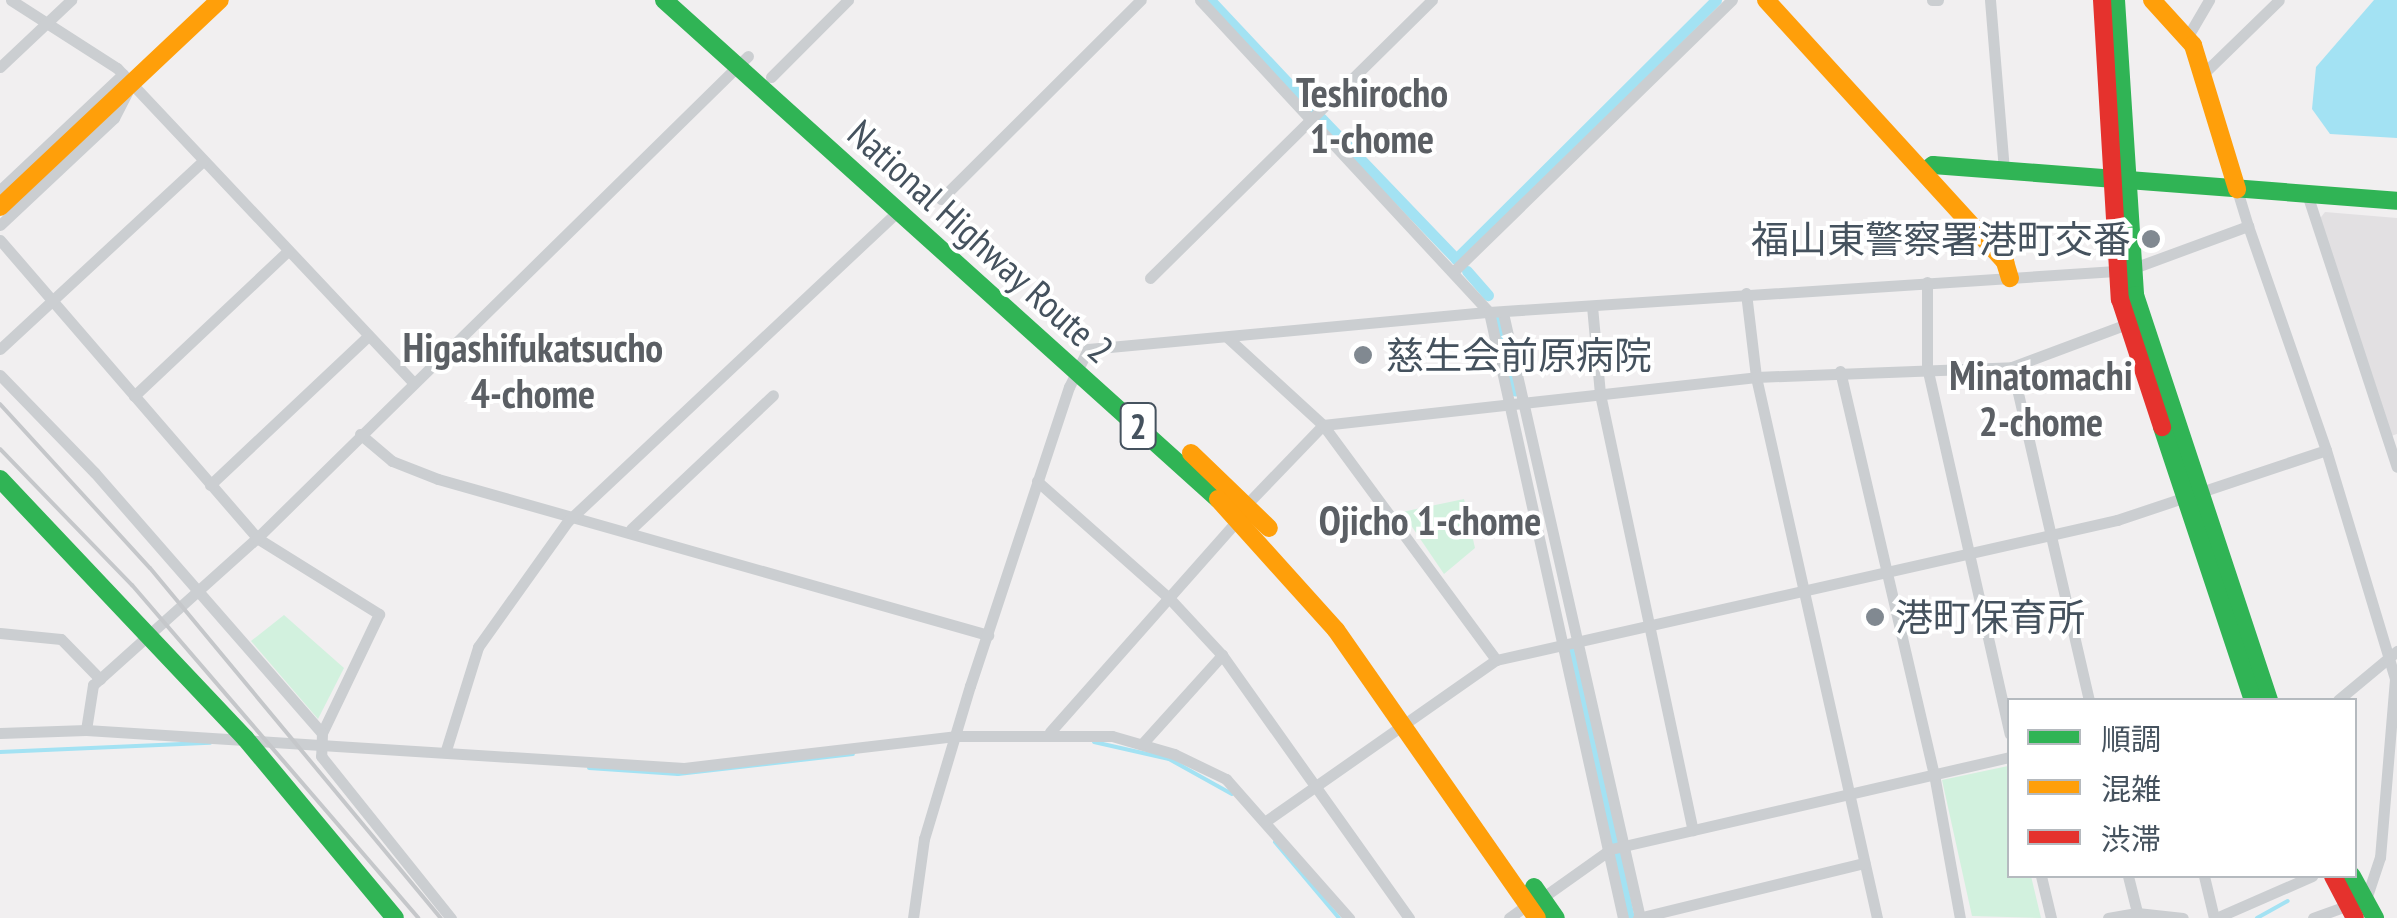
<!DOCTYPE html>
<html>
<head>
<meta charset="utf-8">
<style>
	body { margin:0 }
	#map { position:relative; width:2397px; height:918px; overflow:hidden; background:#f1eff0; font-family:"PT Sans Narrow","Noto Sans JP",sans-serif }
	div>[style] { position:absolute }
	.education>* { inset:0; background:#e2e0e2 }
	.green>* { inset:0; background:#d2f1de }
	.water>* { inset:0; background:#a3e2f3 }
	.stream>* { height:4px; margin:-2px; padding:0 2px; transform-origin:2px; border-radius:2px; background:#a3e2f3 }
	.canal>* { height:11px; margin:-5.5px; padding:0 5.5px; transform-origin:5.5px; border-radius:5.5px; background:#a3e2f3 }
	.street>* { height:11px; margin:-5.5px; padding:0 5.5px; transform-origin:5.5px; border-radius:5.5px; background:#cbced1 }
	.fast>* { height:18px; margin:-9px; padding:0 9px; transform-origin:9px; border-radius:9px; background:#30b455 }
	.slow>* { height:18px; margin:-9px; padding:0 9px; transform-origin:9px; border-radius:9px; background:#ff9f0a }
	.jam>* { height:18px; margin:-9px; padding:0 9px; transform-origin:9px; border-radius:9px; background:#e5322d }
	.rail>* { height:4px; margin:-2px; padding:0 2px; transform-origin:2px; border-radius:2px; background:#c5c7ca }
	.dots>* { width:28px; height:28px; translate:-50% -50%; box-sizing:border-box; border:5px solid #fff; border-radius:50% }
	span { translate:-50% -50%; white-space:nowrap; text-align:center; line-height:1.15; -webkit-text-stroke:8px #fff; paint-order:stroke }
	.shield-label span { padding:2px 8px; background:#fff; border:2px solid; border-radius:8px; -webkit-text-stroke-width:0 }
	.shield-label { font-size:35px; color:#45525e; font-weight:700 }
	.poi-label { font-size:38px; color:#45525e }
	.right { translate:-100% -50%; text-align:right }
	.left { translate:0 -50%; text-align:left }
	.street-label { font-size:38px; color:#45525e }
	.neighbourhood-label { font-size:40px; color:#5b5f64; font-weight:700 }
	.legend { position:absolute; left:2007px; top:698px; width:350px; height:180px; box-sizing:border-box; background:#fff; border:2px solid #b5babf; margin:0; padding:12px 18px; list-style:none; font-size:30px; color:#45525e }
	.legend li { display:flex; align-items:center; gap:20px; height:50px }
	.legend b { width:50px; border:2px solid #b5babf }
</style>
</head>
<body>
<div id="map">
	<div class="education">
		<div style="clip-path:polygon(2325px 212px,2397px 218px,2397px 434px,2391px 436px,2318px 221px)"></div>
	</div>
	<div class="green">
		<div style="clip-path:polygon(1464px 499px,1475px 548px,1444px 574px,1402px 512px)"></div>
		<div style="clip-path:polygon(284px 615px,344px 668px,318px 719px,251px 641px)"></div>
		<div style="clip-path:polygon(2008px 766px,2010px 876px,2031px 876px,2041px 918px,1972px 916px,1942px 780px)"></div>
	</div>
	<div class="water">
		<div style="clip-path:polygon(2374px 0,2397px 0,2397px 138px,2330px 134px,2312px 109px,2316px 67px)"></div>
	</div>
	<div class="stream">
		<div style="left:1094px;top:742px;width:77px;rotate:12.8deg"></div>
		<div style="left:1169px;top:759px;width:72px;rotate:29.1deg"></div>
		<div style="left:0;top:752px;width:210px;rotate:-2.5deg"></div>
		<div style="left:589px;top:768px;width:89px;rotate:3.9deg"></div>
		<div style="left:678px;top:774px;width:176px;rotate:-6.5deg"></div>
		<div style="left:1275px;top:842px;width:99px;rotate:49.9deg"></div>
		<div style="left:2257px;top:918px;width:35px;rotate:-29deg"></div>
	</div>
	<div class="canal">
		<div style="left:1210px;top:0;width:154px;rotate:46.8deg"></div>
		<div style="left:1321px;top:118px;width:195px;rotate:46.2deg"></div>
		<div style="left:1456px;top:259px;width:367px;rotate:-44.9deg"></div>
		<div style="left:1467px;top:271px;width:32px;rotate:49deg"></div>
		<div style="left:1496px;top:320px;width:73px;rotate:75deg"></div>
		<div style="left:1573px;top:648px;width:276px;rotate:78.3deg"></div>
	</div>
	<div class="street">
		<div style="left:11px;top:0;width:126px;rotate:32.7deg"></div>
		<div style="left:117px;top:68px;width:432px;rotate:46.7deg"></div>
		<div style="left:1200px;top:0;width:425px;rotate:47.2deg"></div>
		<div style="left:1489px;top:312px;width:621px;rotate:77.53deg"></div>
		<div style="left:1932px;top:0;width:6px"></div>
		<div style="left:1990px;top:0;width:171px;rotate:85.3deg"></div>
		<div style="left:2188px;top:36px;width:42px;rotate:-59.7deg"></div>
		<div style="left:0;top:67px;width:98px;rotate:-43.3deg"></div>
		<div style="left:2202px;top:75px;width:107px;rotate:-44.2deg"></div>
		<div style="left:771px;top:77px;width:109px;rotate:-45deg"></div>
		<div style="left:0;top:190px;width:169px;rotate:-43.3deg"></div>
		<div style="left:2307px;top:194px;width:287px;rotate:71.8deg"></div>
		<div style="left:941px;top:199px;width:282px;rotate:-44.9deg"></div>
		<div style="left:0;top:225px;width:156px;rotate:-43.2deg"></div>
		<div style="left:114px;top:118px;width:29px;rotate:-63deg"></div>
		<div style="left:2248px;top:226px;width:237px;rotate:70.8deg"></div>
		<div style="left:2326px;top:450px;width:239px;rotate:73.2deg"></div>
		<div style="left:2395px;top:679px;width:179px;rotate:94.8deg"></div>
		<div style="left:2380px;top:857px;width:44px;rotate:108.4deg"></div>
		<div style="left:0;top:240px;width:394px;rotate:49.2deg"></div>
		<div style="left:257px;top:538px;width:144px;rotate:31.9deg"></div>
		<div style="left:379px;top:614px;width:132px;rotate:115.6deg"></div>
		<div style="left:2131px;top:269px;width:125px;rotate:-20.2deg"></div>
		<div style="left:2248px;top:226px;width:39px;rotate:-107deg"></div>
		<div style="left:1455px;top:270px;width:387px;rotate:-44.3deg"></div>
		<div style="left:1150px;top:278px;width:396px;rotate:-44.6deg"></div>
		<div style="left:1927px;top:282px;width:85px;rotate:90deg"></div>
		<div style="left:1927px;top:367px;width:376px;rotate:77.3deg"></div>
		<div style="left:1746px;top:293px;width:85px;rotate:83.2deg"></div>
		<div style="left:1756px;top:377px;width:554px;rotate:77.39deg"></div>
		<div style="left:1592px;top:306px;width:88px;rotate:84.8deg"></div>
		<div style="left:1600px;top:394px;width:446px;rotate:78deg"></div>
		<div style="left:1503px;top:313px;width:620px;rotate:77.24deg"></div>
		<div style="left:1228px;top:338px;width:129px;rotate:42.5deg"></div>
		<div style="left:1323px;top:425px;width:292px;rotate:53.6deg"></div>
		<div style="left:0;top:349px;width:277px;rotate:-42.8deg"></div>
		<div style="left:2012px;top:367px;width:342px;rotate:77deg"></div>
		<div style="left:1840px;top:371px;width:414px;rotate:76.9deg"></div>
		<div style="left:1934px;top:774px;width:146px;rotate:79.8deg"></div>
		<div style="left:0;top:375px;width:136px;rotate:45.9deg"></div>
		<div style="left:95px;top:473px;width:345px;rotate:48.9deg"></div>
		<div style="left:322px;top:733px;width:23px;rotate:92deg"></div>
		<div style="left:321px;top:756px;width:208px;rotate:51.3deg"></div>
		<div style="left:134px;top:396px;width:212px;rotate:-43.3deg"></div>
		<div style="left:360px;top:434px;width:42px;rotate:40.2deg"></div>
		<div style="left:392px;top:461px;width:49px;rotate:21.4deg"></div>
		<div style="left:438px;top:479px;width:572px;rotate:15.84deg"></div>
		<div style="left:1037px;top:481px;width:178px;rotate:41.6deg"></div>
		<div style="left:1170px;top:599px;width:76px;rotate:47.1deg"></div>
		<div style="left:1222px;top:655px;width:323px;rotate:54.6deg"></div>
		<div style="left:210px;top:485px;width:217px;rotate:-43.3deg"></div>
		<div style="left:1247px;top:504px;width:110px;rotate:-46.1deg"></div>
		<div style="left:1323px;top:425px;width:436px;rotate:-6.3deg"></div>
		<div style="left:1756px;top:377px;width:256px;rotate:-2.2deg"></div>
		<div style="left:2012px;top:367px;width:123px;rotate:-20.5deg"></div>
		<div style="left:631px;top:529px;width:195px;rotate:-43.3deg"></div>
		<div style="left:0;top:633px;width:61px;rotate:5.6deg"></div>
		<div style="left:61px;top:639px;width:56px;rotate:45.7deg"></div>
		<div style="left:2338px;top:700px;width:77px;rotate:-39.7deg"></div>
		<div style="left:86px;top:730px;width:46px;rotate:-81.2deg"></div>
		<div style="left:93px;top:685px;width:220px;rotate:-41.9deg"></div>
		<div style="left:257px;top:538px;width:688px;rotate:-44.47deg"></div>
		<div style="left:1050px;top:732px;width:286px;rotate:-48.5deg"></div>
		<div style="left:0;top:733px;width:86px;rotate:-2deg"></div>
		<div style="left:86px;top:730px;width:599px;rotate:3.64deg"></div>
		<div style="left:684px;top:768px;width:273px;rotate:-6.7deg"></div>
		<div style="left:955px;top:736px;width:157px"></div>
		<div style="left:1112px;top:736px;width:65px;rotate:16.2deg"></div>
		<div style="left:1174px;top:754px;width:58px;rotate:25.7deg"></div>
		<div style="left:1226px;top:779px;width:186px;rotate:48.5deg"></div>
		<div style="left:1142px;top:744px;width:120px;rotate:-48deg"></div>
		<div style="left:446px;top:750px;width:108px;rotate:-72.7deg"></div>
		<div style="left:478px;top:647px;width:155px;rotate:-54.5deg"></div>
		<div style="left:568px;top:521px;width:453px;rotate:-43.2deg"></div>
		<div style="left:1266px;top:821px;width:281px;rotate:-35deg"></div>
		<div style="left:1496px;top:660px;width:637px;rotate:-12.7deg"></div>
		<div style="left:2117px;top:520px;width:220px;rotate:-18.5deg"></div>
		<div style="left:2041px;top:876px;width:43px;rotate:76.6deg"></div>
		<div style="left:2128px;top:876px;width:38px;rotate:76deg"></div>
		<div style="left:2204px;top:876px;width:43px;rotate:76.6deg"></div>
		<div style="left:1542px;top:898px;width:85px;rotate:-35.4deg"></div>
		<div style="left:1611px;top:849px;width:409px;rotate:-13deg"></div>
		<div style="left:913px;top:918px;width:80px;rotate:-82.1deg"></div>
		<div style="left:924px;top:839px;width:160px;rotate:-73.3deg"></div>
		<div style="left:970px;top:686px;width:315px;rotate:-71.7deg"></div>
		<div style="left:1069px;top:387px;width:42px;rotate:-63.4deg"></div>
		<div style="left:1088px;top:349px;width:403px;rotate:-5.3deg"></div>
		<div style="left:1489px;top:312px;width:628px;rotate:-3.74deg"></div>
		<div style="left:1509px;top:918px;width:24px;rotate:-36deg"></div>
		<div style="left:1638px;top:918px;width:233px;rotate:-13.7deg"></div>
		<div style="left:2108px;top:918px;width:29px;rotate:-10deg"></div>
		<div style="left:2137px;top:913px;width:46px;rotate:6.2deg"></div>
		<div style="left:2216px;top:918px;width:105px;rotate:-23.6deg"></div>
		<div style="left:2313px;top:918px;width:37px;rotate:-20deg"></div>
	</div>
	<div class="fast">
		<div style="left:664px;top:0;width:746px;rotate:42.01deg"></div>
		<div style="left:2116px;top:0;width:296px;rotate:86.3deg"></div>
		<div style="left:2135px;top:295px;width:427px;rotate:71.7deg"></div>
		<div style="left:1925px;top:171px;width:10px;rotate:-37deg"></div>
		<div style="left:1933px;top:165px;width:465px;rotate:4.4deg"></div>
		<div style="left:2162px;top:427px;width:288px;rotate:71.6deg"></div>
		<div style="left:0;top:479px;width:357px;rotate:46.6deg"></div>
		<div style="left:245px;top:738px;width:234px;rotate:50.2deg"></div>
		<div style="left:2352px;top:876px;width:48px;rotate:61.3deg"></div>
		<div style="left:1534px;top:887px;width:38px;rotate:55deg"></div>
	</div>
	<div class="slow">
		<div style="left:1766px;top:0;width:355px;rotate:47.6deg"></div>
		<div style="left:2005px;top:262px;width:17px;rotate:73deg"></div>
		<div style="left:2152px;top:0;width:61px;rotate:47.7deg"></div>
		<div style="left:2193px;top:45px;width:151px;rotate:73deg"></div>
		<div style="left:0;top:207px;width:302px;rotate:-43.3deg"></div>
		<div style="left:1191px;top:453px;width:108px;rotate:43.9deg"></div>
		<div style="left:1218px;top:499px;width:176px;rotate:48deg"></div>
		<div style="left:1336px;top:630px;width:351px;rotate:55.1deg"></div>
	</div>
	<div class="jam">
		<div style="left:2102px;top:0;width:300px;rotate:86.6deg"></div>
		<div style="left:2120px;top:299px;width:135px;rotate:71.8deg"></div>
		<div style="left:2333px;top:876px;width:47px;rotate:62.4deg"></div>
	</div>
	<div class="rail">
		<div style="left:0;top:404px;width:222px;rotate:47.6deg"></div>
		<div style="left:150px;top:568px;width:455px;rotate:50.3deg"></div>
		<div style="left:0;top:449px;width:190px;rotate:45.9deg"></div>
		<div style="left:132px;top:585px;width:439px;rotate:49.3deg"></div>
	</div>
	<div class="dots">
		<div style="left:2151px;top:239px;background:#818991"></div>
		<div style="left:1363px;top:355px;background:#818991"></div>
		<div style="left:1875px;top:617px;background:#818991"></div>
	</div>
	<div class="shield-label">
		<span style="left:1138px;top:426px">2</span>
	</div>
	<div class="poi-label">
		<span class="right" style="left:2131px;top:239px">福山東警察署港町交番</span>
		<span class="left" style="left:1386px;top:355px">慈生会前原病院</span>
		<span class="left" style="left:1895px;top:617px">港町保育所</span>
	</div>
	<div class="street-label">
		<span style="left:981px;top:241px;rotate:42deg">National Highway Route 2</span>
	</div>
	<div class="neighbourhood-label">
		<span style="left:1372px;top:115px">Teshirocho<br>1-chome</span>
		<span style="left:533px;top:370px">Higashifukatsucho<br>4-chome</span>
		<span style="left:2041px;top:398px">Minatomachi<br>2-chome</span>
		<span style="left:1430px;top:520px">Ojicho 1-chome</span>
	</div>
	<ul class="legend">
	<li><b style="height:12px;background:#30b455"></b>順調</li>
	<li><b style="height:12px;background:#ff9f0a"></b>混雑</li>
	<li><b style="height:12px;background:#e5322d"></b>渋滞</li>
	</ul>
</div>
</body>
</html>
